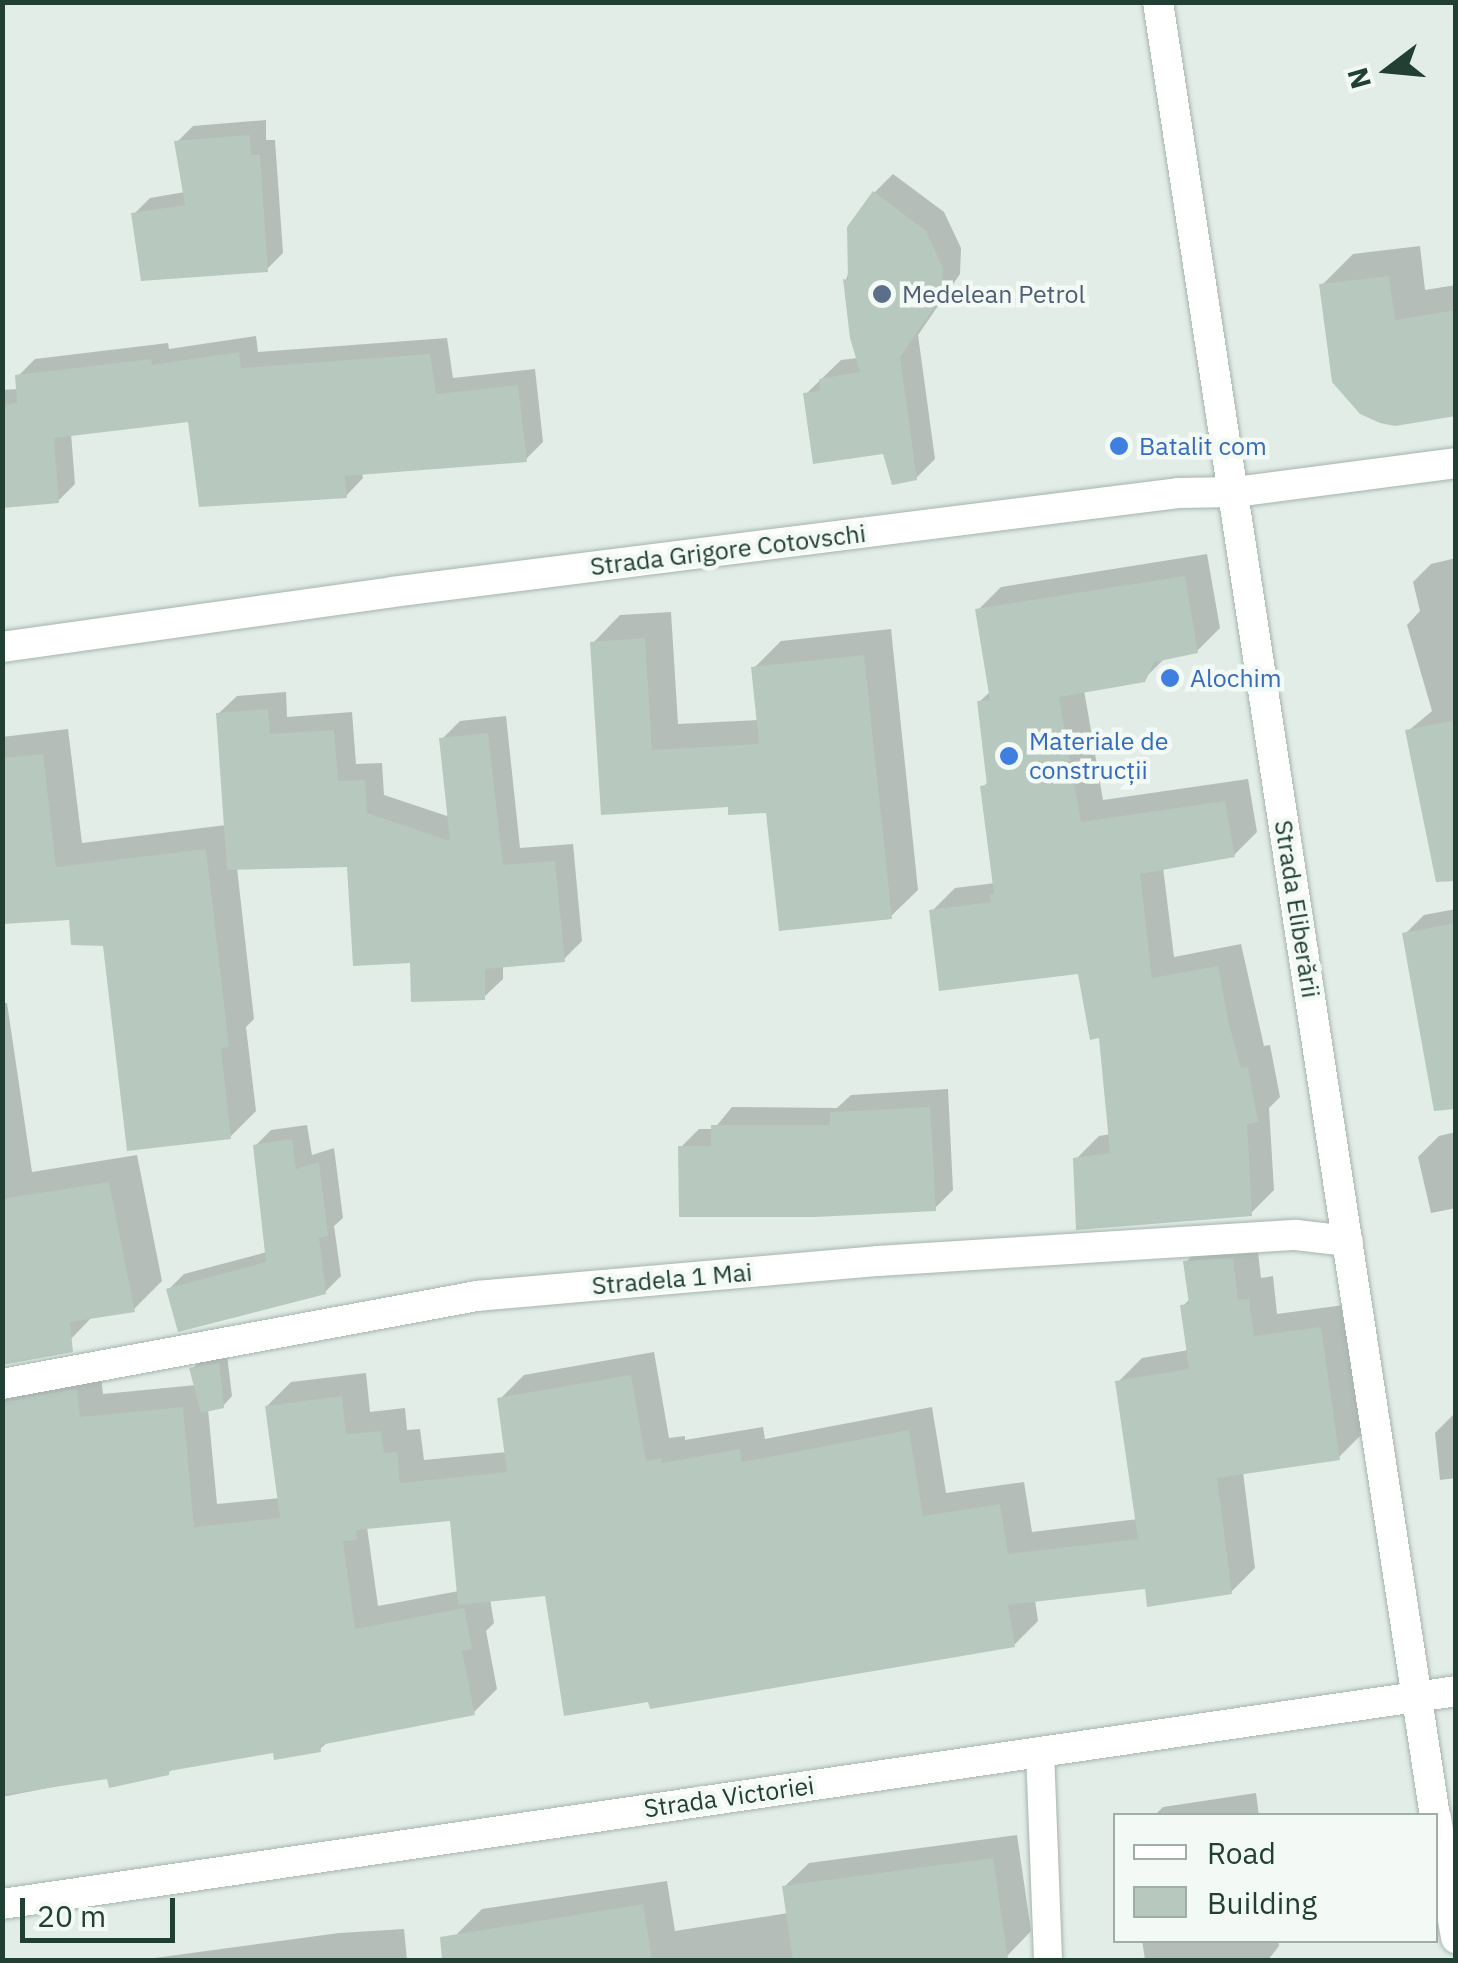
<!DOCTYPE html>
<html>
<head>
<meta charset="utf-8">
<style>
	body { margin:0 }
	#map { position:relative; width:1458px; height:1963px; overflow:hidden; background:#e2ede7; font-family:"IBM Plex Sans",sans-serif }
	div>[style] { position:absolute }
	.shadow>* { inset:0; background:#0003 }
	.building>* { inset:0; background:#b7c8bf }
	.roads { filter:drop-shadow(0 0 2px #a4b5ad) drop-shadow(0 0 2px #a4b5ad) }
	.service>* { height:28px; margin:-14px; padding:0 14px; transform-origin:14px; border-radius:14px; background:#fff }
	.minor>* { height:30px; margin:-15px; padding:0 15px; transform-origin:15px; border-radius:15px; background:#fff }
	.tertiary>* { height:30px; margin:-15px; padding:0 15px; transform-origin:15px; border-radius:15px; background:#fff }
	.secondary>* { height:30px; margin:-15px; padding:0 15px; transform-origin:15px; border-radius:15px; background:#fff }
	.dots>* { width:28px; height:28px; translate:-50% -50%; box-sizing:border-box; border:5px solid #f3f9f5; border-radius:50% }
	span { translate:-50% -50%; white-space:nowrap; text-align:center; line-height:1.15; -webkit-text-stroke:9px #f3f9f5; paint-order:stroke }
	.service-label { font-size:25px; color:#4e5e75 }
	.left { translate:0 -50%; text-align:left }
	.shop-label { font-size:25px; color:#366cbe }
	.street-label { font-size:25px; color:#213f33 }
	.frame { position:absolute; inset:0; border:5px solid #213f33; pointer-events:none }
	.legend { position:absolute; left:1113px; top:1813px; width:325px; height:130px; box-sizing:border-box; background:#f3f9f5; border:2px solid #9fafa7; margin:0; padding:12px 18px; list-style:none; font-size:30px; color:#213f33 }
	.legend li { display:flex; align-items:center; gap:20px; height:50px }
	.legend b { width:50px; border:2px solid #9fafa7 }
	.north { position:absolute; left:1338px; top:20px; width:100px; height:100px; -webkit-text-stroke:8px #f3f9f5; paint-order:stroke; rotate:254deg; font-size:28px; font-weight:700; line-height:40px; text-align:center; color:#213f33 }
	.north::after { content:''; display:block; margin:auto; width:35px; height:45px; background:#213f33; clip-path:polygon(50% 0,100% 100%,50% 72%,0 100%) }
	.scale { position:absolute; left:20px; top:1898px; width:155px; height:45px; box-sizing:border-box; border:5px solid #213f33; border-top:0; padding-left:12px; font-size:30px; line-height:35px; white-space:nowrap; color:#213f33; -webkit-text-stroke:8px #f3f9f5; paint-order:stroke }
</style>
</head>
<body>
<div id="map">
	<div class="shadow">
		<div style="clip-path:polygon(266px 120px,266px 140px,275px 140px,283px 253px,267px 269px,134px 214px,150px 198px,185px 192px,177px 142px,193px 126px)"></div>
		<div style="clip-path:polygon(893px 174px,944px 212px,961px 248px,960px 274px,918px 335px,935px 459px,916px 478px,806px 394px,841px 360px,858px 358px,846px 280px,874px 193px)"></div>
		<div style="clip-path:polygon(1420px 246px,1425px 290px,1456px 285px,1456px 413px,1322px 285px,1353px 254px)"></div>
		<div style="clip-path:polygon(256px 336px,258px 352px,447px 338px,453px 378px,535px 369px,543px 442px,526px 459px,362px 473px,363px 478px,346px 496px,190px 419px,71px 433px,75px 484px,58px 501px,2px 506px,2px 390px,18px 389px,18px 376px,35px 359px,168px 343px,169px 349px)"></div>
		<div style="clip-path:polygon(1207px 554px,1220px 628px,1197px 651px,1166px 657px,1144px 679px,1084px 690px,1103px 800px,1248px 779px,1257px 832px,1234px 855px,1163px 867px,1174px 957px,1241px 944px,1264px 1046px,1270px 1045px,1280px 1097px,1269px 1108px,1274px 1190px,1251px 1213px,1076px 1159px,1099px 1136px,1111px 1134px,1101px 1035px,1080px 972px,932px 911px,955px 888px,995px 883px,983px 787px,989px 781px,979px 702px,991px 691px,978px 610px,1001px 587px)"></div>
		<div style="clip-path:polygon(1456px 558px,1456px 823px,1408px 731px,1432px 711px,1407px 625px,1420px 611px,1413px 582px,1431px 564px)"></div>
		<div style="clip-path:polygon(671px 612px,678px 724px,759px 720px,754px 668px,781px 641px,891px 629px,918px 890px,890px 917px,769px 810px,730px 805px,604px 813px,593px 643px,620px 615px)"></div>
		<div style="clip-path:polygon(286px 692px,287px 717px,352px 712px,356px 764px,382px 763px,384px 795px,450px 817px,442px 739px,460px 721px,506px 716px,520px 848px,573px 844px,582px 941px,563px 960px,503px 965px,503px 979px,484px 997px,412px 960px,349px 864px,237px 868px,254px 1019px,246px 1027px,256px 1111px,230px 1137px,105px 943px,71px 917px,2px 922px,2px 737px,68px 729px,82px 843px,226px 825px,218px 714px,237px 696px)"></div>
		<div style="clip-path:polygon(1456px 909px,1456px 1041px,1405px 934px,1424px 915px)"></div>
		<div style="clip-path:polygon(2px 1003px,7px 1003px,32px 1172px,137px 1155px,162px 1281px,134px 1309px,94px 1315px,71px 1339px,2px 1350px)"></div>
		<div style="clip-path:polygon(948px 1089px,953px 1190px,935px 1208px,681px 1147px,699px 1129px,714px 1129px,732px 1107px,837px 1108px,851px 1095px)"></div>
		<div style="clip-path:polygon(307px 1125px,312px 1155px,334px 1148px,343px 1218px,334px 1226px,341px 1276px,325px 1292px,169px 1289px,184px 1274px,267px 1252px,255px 1146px,271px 1130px)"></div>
		<div style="clip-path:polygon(1456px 1132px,1456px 1208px,1431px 1213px,1418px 1157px,1439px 1136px)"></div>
		<div style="clip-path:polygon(evenodd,1256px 1235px,1261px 1278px,1273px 1276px,1277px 1314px,1344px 1305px,1363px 1433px,1339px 1457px,1243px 1472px,1255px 1568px,1231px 1592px,1147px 1586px,1035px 1600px,1038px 1621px,1014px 1645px,650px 1699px,547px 1593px,490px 1599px,494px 1623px,486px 1631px,497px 1689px,473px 1713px,329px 1741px,320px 1749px,275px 1750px,174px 1768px,168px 1773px,109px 1776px,2px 1797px,2px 1394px,100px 1367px,103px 1394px,196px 1385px,192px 1369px,201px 1360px,227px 1355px,232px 1396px,223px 1406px,208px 1409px,217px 1504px,280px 1498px,267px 1406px,291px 1382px,366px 1373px,370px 1412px,405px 1408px,407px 1430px,420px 1429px,424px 1460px,507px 1452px,500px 1399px,524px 1375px,654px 1352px,669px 1438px,685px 1436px,685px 1440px,763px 1427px,765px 1439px,932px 1407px,946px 1493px,1024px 1482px,1032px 1532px,1138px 1519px,1118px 1382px,1142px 1358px,1189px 1350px,1183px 1306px,1191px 1298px,1186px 1262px,1210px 1238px,1256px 1235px,452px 1518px,459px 1591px,378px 1606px,367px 1527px,452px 1518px)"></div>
		<div style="clip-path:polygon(1456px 1412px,1456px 1478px,1440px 1480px,1435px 1433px)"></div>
		<div style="clip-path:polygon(1256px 1793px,1259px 1816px,1154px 1816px,1163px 1807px)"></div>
		<div style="clip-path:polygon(1017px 1835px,1031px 1931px,1007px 1956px,976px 1960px,460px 1960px,457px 1934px,482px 1909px,667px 1881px,675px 1931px,788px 1913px,784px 1887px,809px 1863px)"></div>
		<div style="clip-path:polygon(404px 1929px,407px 1960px,140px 1960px,339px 1933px)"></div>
		<div style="clip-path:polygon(1142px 1940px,1278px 1940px,1279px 1946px,1268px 1960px,1145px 1960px)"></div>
	</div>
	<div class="building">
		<div style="clip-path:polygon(250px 135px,251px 155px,260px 155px,268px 272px,141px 281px,131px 213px,185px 205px,174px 141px)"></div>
		<div style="clip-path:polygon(873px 191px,926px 231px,943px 268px,942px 296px,900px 357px,917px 480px,892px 485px,883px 454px,813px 464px,803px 393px,820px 391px,819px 379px,860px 372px,850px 338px,843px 279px,848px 280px,847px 227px)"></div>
		<div style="clip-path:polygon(1389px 276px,1395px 320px,1456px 310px,1456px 416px,1395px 426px,1380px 423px,1360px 414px,1332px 382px,1319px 284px)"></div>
		<div style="clip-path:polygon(239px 352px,241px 368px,430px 354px,436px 394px,518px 385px,527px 462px,345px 476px,347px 498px,199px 507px,188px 422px,54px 438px,59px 503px,2px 508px,2px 405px,17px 403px,15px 375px,151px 359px,152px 365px)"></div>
		<div style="clip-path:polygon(1185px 576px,1198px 653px,1154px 662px,1145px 682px,1059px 697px,1081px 822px,1225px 801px,1235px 857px,1140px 874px,1152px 978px,1218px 966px,1229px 1024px,1241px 1068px,1248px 1067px,1258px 1122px,1247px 1124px,1252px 1216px,1076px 1230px,1073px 1158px,1110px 1153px,1099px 1038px,1090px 1040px,1078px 974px,939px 991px,929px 910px,991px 902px,990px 894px,994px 894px,980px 786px,987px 785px,977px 701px,990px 700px,975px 609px)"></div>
		<div style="clip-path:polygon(645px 638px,652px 750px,759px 744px,751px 667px,864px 655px,892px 919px,779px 931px,766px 813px,728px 815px,728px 807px,601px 815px,590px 642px)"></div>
		<div style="clip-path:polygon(268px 709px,270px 734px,334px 730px,338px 781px,365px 780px,367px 813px,450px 841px,439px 738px,488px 733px,503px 865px,555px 861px,565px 962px,485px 969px,485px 1000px,411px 1002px,410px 963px,353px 966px,347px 867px,227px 870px,216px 713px)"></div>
		<div style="clip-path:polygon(1456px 720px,1456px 881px,1436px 882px,1405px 730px)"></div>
		<div style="clip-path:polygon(43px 754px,56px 867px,206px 849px,229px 1047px,221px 1048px,231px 1139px,127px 1151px,103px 946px,71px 945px,69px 920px,2px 924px,2px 758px)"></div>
		<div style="clip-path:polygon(1456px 923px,1456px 1109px,1434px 1111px,1402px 933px)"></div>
		<div style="clip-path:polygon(930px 1107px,936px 1211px,815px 1217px,679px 1217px,678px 1146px,711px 1146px,711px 1125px,830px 1125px,830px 1112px)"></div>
		<div style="clip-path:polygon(292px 1139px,296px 1169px,319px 1162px,328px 1236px,319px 1238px,326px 1294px,178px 1332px,166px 1289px,266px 1262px,253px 1145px)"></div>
		<div style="clip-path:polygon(109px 1182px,135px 1312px,70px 1322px,73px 1352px,2px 1365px,2px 1199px)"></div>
		<div style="clip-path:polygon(1233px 1258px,1238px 1300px,1249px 1299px,1254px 1336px,1321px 1327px,1340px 1460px,1217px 1478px,1232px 1594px,1147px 1607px,1145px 1589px,1008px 1605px,1015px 1647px,650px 1709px,648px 1702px,564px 1716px,545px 1596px,458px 1605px,450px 1521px,356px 1530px,357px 1540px,343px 1541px,355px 1629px,464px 1608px,472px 1649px,462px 1651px,475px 1715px,320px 1745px,321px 1752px,274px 1760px,273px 1753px,169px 1771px,169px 1775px,109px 1788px,107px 1779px,2px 1795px,2px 1402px,77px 1389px,80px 1417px,183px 1407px,194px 1527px,280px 1518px,265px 1406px,342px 1396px,346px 1434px,381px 1431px,384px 1453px,397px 1452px,400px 1483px,507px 1472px,497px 1398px,631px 1375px,646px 1461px,661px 1458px,662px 1463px,740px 1449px,742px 1462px,909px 1430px,923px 1516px,1000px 1504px,1008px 1554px,1138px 1539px,1115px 1381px,1189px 1369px,1180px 1305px,1189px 1304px,1183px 1261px)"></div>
		<div style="clip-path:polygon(219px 1363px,224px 1408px,201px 1413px,189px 1368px)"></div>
		<div style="clip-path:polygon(993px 1858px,1008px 1960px,793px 1960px,782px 1886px)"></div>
		<div style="clip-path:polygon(643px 1904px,652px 1960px,442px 1960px,440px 1937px)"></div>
	</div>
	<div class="roads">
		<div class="service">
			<div style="left:1040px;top:1751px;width:209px;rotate:87.8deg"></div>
		</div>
		<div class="minor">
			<div style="left:2px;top:647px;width:394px;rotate:-8deg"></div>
			<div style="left:392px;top:592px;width:792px;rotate:-7.18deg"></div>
			<div style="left:1178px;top:493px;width:58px;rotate:-1deg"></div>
			<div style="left:2px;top:1384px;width:483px;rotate:-10.5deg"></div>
			<div style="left:477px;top:1296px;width:403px;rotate:-5deg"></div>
			<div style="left:878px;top:1261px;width:419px;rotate:-3.6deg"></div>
			<div style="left:1296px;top:1235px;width:52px;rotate:6.6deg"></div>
			<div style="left:2px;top:1904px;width:1470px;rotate:-8.33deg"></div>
		</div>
		<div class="tertiary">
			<div style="left:1236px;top:492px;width:222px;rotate:-7.5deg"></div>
		</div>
		<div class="secondary">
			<div style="left:1158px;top:2px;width:1835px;rotate:81.32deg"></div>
			<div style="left:1436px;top:1818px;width:122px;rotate:80.5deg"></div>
		</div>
	</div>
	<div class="dots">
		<div style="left:882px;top:294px;background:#5c6f8a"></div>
		<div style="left:1119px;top:446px;background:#3f7fe0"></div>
		<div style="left:1170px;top:678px;background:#3f7fe0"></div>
		<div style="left:1009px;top:756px;background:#3f7fe0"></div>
	</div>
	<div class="service-label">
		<span class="left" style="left:902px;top:294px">Medelean Petrol</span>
	</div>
	<div class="shop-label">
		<span class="left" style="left:1139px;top:446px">Batalit com</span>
		<span class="left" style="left:1190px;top:678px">Alochim</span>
		<span class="left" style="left:1029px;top:756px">Materiale de<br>construcții</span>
	</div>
	<div class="street-label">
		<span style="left:728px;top:550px;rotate:-7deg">Strada Grigore Cotovschi</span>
		<span style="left:1297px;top:909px;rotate:81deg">Strada Eliberării</span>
		<span style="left:672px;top:1279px;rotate:-5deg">Stradela 1 Mai</span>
		<span style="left:729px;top:1797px;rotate:-8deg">Strada Victoriei</span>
	</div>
	<div class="frame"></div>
	<ul class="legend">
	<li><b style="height:12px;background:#fff"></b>Road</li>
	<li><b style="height:28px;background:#b7c8bf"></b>Building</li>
	</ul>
	<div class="north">N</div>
	<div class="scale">20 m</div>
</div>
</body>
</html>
